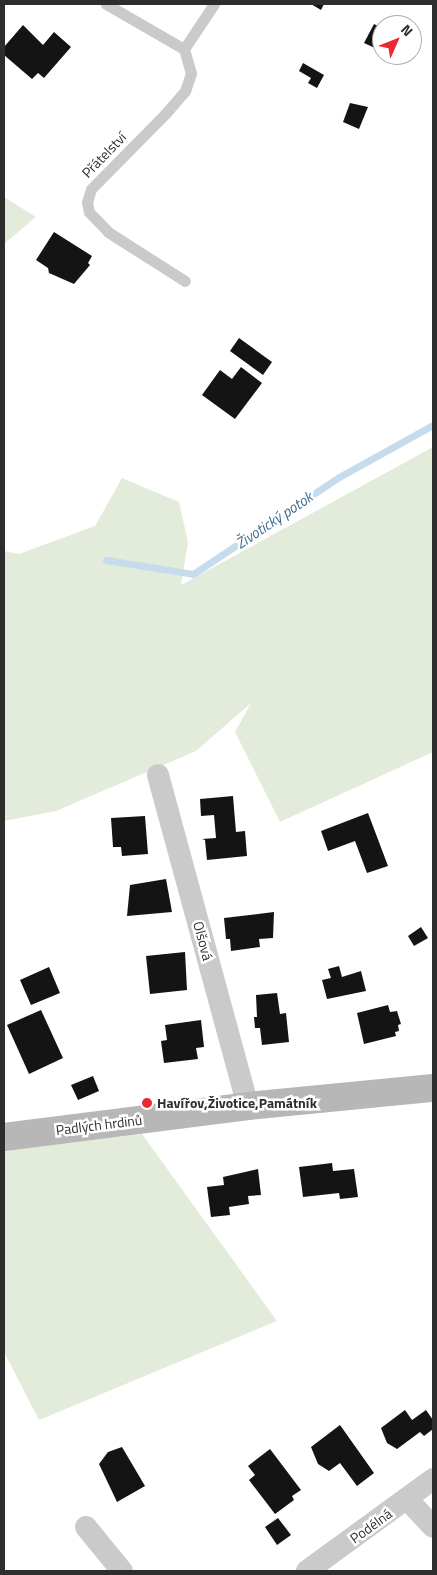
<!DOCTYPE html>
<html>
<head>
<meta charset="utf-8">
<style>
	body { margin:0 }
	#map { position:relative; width:437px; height:1575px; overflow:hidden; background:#fff; font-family:"Titillium Web",sans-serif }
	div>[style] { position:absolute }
	.green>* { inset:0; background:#e3ecda }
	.stream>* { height:7px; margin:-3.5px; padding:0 3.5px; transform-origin:3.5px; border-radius:3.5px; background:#c6dcec }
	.building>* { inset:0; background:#141414 }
	.lane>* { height:11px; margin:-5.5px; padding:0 5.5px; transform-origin:5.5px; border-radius:5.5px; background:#cacaca }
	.street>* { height:22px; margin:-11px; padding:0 11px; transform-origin:11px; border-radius:11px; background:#cacaca }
	.secondary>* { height:28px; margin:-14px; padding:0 14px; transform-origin:14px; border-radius:14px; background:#b7b7b7 }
	.dots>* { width:14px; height:14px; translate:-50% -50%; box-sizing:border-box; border:2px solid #fff; border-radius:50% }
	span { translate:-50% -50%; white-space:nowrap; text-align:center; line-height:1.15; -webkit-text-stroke:5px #fff; paint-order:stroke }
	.street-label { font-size:14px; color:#2d2d2d }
	.poi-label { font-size:14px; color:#2d2d2d; font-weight:700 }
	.left { translate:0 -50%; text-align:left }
	.water-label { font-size:15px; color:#396d92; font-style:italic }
	.frame { position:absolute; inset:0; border:5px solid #2d2d2d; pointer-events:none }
	.north { position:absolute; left:372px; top:15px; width:50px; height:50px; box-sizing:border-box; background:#fff; border:1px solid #ababab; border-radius:50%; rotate:46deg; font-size:14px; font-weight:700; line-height:20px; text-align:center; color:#2d2d2d }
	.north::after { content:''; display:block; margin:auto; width:18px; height:22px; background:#ea2a33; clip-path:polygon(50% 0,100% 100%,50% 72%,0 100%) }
</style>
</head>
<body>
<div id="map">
	<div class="green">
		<div style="clip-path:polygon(4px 197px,36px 217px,4px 244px)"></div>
		<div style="clip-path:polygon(433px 447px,433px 752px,280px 822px,235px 732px,251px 703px,196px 751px,56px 811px,4px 821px,4px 551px,19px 554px,95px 526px,122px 478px,179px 502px,188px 542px,181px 585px)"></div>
		<div style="clip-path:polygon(142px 1134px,277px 1321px,39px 1420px,4px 1352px,4px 1150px)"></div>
	</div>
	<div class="stream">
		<div style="left:106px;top:560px;width:88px;rotate:9.1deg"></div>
		<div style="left:193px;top:574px;width:175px;rotate:-33.6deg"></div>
		<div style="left:339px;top:477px;width:107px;rotate:-29deg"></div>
	</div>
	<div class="building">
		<div style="clip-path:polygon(311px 4px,324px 4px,321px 10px)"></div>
		<div style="clip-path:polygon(374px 24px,382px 28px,382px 38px,375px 48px,364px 43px)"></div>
		<div style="clip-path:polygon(23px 25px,43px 45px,54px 32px,71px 47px,44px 78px,38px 73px,32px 79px,4px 55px,4px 47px)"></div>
		<div style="clip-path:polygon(303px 63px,324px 75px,317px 88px,308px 83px,311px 78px,299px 71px)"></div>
		<div style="clip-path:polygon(350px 103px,368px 107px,359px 129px,343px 122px)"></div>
		<div style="clip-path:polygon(54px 232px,92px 256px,88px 263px,90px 265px,74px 284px,49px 273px,48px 268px,36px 260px)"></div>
		<div style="clip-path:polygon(239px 338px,272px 362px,263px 375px,230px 351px)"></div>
		<div style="clip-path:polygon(241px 367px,262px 383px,235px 419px,202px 395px,220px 370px,232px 379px)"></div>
		<div style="clip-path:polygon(233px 796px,236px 832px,245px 831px,247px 856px,207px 860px,205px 840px,202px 839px,216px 838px,214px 815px,201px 816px,200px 799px)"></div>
		<div style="clip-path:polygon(368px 813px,388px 866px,367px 873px,355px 841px,328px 851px,321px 831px)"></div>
		<div style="clip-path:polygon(145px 816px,148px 854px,122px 856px,121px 847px,113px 847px,111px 818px)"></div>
		<div style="clip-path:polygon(166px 879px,172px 912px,127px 916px,130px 885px)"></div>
		<div style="clip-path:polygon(274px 912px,273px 938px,259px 939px,260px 947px,231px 951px,230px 939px,226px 939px,224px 918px)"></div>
		<div style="clip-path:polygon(421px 927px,428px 938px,414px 946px,408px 936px)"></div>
		<div style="clip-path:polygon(185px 952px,187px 990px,150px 994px,146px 956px)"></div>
		<div style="clip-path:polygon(339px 966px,342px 977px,361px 971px,366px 991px,327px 999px,322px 980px,331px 978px,328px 969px)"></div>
		<div style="clip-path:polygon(49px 967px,60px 993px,31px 1005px,20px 980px)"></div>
		<div style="clip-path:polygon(277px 993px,280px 1014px,286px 1013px,289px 1042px,262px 1045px,260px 1028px,255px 1028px,254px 1017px,257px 1017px,256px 995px)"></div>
		<div style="clip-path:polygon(388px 1005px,390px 1012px,397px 1011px,401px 1024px,398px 1025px,399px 1031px,395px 1032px,396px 1036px,364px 1044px,357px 1013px)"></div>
		<div style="clip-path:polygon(41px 1010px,63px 1058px,29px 1074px,7px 1025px)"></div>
		<div style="clip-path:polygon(201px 1020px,204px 1047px,196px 1048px,198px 1059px,164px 1063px,161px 1041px,167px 1040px,165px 1025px)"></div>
		<div style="clip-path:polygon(93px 1076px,99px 1091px,78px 1100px,71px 1085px)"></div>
		<div style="clip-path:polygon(332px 1163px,333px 1171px,354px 1169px,358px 1197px,340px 1199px,339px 1193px,303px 1197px,299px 1167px)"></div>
		<div style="clip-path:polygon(258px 1169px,261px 1195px,248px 1196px,249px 1204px,229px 1207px,230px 1215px,211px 1217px,207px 1187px,224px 1185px,223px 1177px)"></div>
		<div style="clip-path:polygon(405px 1410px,412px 1420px,426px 1410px,433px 1420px,433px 1429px,424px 1436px,420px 1432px,397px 1449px,387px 1443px,381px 1428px)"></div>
		<div style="clip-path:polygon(340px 1425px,374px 1473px,357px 1486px,340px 1463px,329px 1471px,318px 1464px,311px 1447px)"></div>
		<div style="clip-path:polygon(122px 1447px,145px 1486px,117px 1502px,99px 1464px,108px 1452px)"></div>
		<div style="clip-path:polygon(270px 1449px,301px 1490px,292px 1496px,294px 1500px,275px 1514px,249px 1480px,255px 1475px,248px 1466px)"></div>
		<div style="clip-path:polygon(278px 1518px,291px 1535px,277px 1545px,265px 1527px)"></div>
	</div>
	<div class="lane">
		<div style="left:106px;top:4px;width:90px;rotate:30deg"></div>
		<div style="left:184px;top:49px;width:25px;rotate:74deg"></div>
		<div style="left:191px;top:73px;width:19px;rotate:108deg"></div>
		<div style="left:185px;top:91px;width:30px;rotate:131deg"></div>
		<div style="left:165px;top:114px;width:105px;rotate:134.6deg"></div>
		<div style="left:91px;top:189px;width:14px;rotate:107deg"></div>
		<div style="left:87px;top:202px;width:10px;rotate:79deg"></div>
		<div style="left:89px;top:212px;width:28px;rotate:46deg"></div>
		<div style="left:108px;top:232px;width:91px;rotate:32.5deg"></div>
		<div style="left:184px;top:49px;width:54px;rotate:-56.3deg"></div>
	</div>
	<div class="street">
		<div style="left:158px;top:775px;width:343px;rotate:74.8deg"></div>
		<div style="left:407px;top:1499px;width:38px;rotate:47deg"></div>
		<div style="left:86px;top:1527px;width:57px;rotate:50.7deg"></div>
		<div style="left:307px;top:1571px;width:156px;rotate:-36.1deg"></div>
	</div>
	<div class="secondary">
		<div style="left:4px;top:1137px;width:246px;rotate:-7.2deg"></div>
		<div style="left:248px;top:1106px;width:186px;rotate:-5.6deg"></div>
	</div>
	<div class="dots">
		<div style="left:147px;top:1103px;background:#ea2a33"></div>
	</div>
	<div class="street-label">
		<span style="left:104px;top:155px;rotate:-46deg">Přátelství</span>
		<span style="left:203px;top:941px;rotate:75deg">Olšová</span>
		<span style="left:99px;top:1125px;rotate:-7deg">Padlých hrdinů</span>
		<span style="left:371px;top:1526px;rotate:-36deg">Podélná</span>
	</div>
	<div class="poi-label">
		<span class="left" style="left:157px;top:1103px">Havířov,Životice,Památník</span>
	</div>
	<div class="water-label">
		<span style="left:274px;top:520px;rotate:-34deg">Životický potok</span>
	</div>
	<div class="frame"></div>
	<div class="north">N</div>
</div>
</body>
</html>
